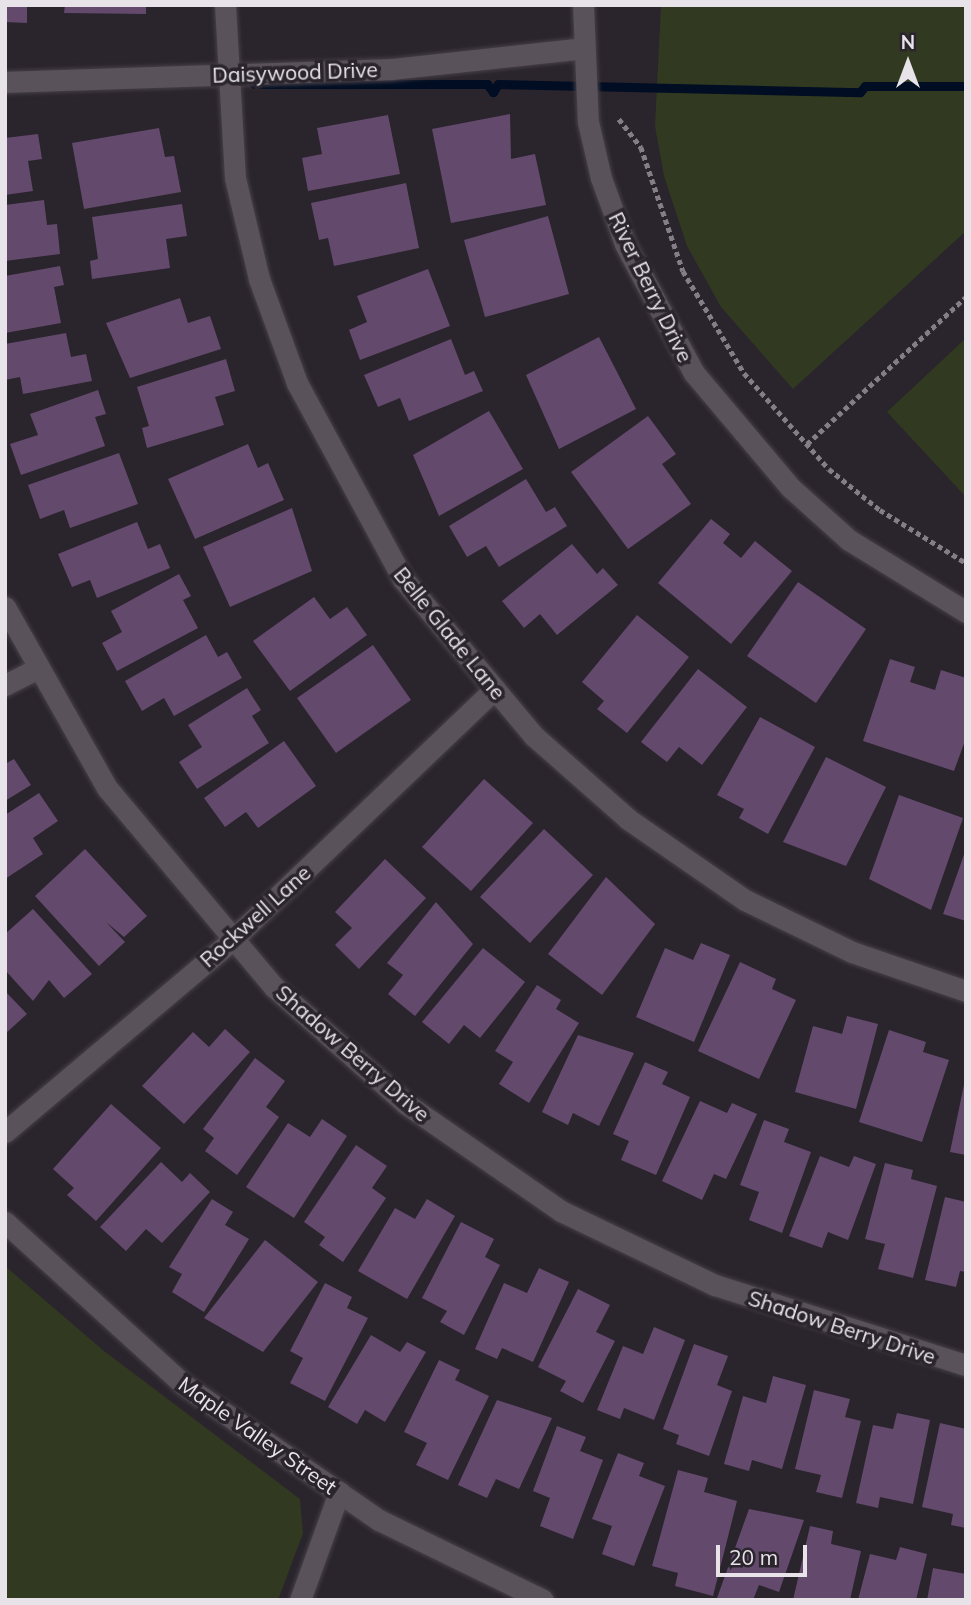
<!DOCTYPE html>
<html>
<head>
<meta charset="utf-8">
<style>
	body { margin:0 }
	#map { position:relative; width:971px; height:1605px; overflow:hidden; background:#2a242d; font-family:Mulish,sans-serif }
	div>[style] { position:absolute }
	.green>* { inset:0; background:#313a21 }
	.stream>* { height:9px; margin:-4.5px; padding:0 4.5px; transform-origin:4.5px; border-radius:4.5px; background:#000d22 }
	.building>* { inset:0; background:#63496c }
	.path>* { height:4.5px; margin-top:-2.25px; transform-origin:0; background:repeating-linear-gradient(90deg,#847e86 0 5px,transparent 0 8.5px) }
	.roads { filter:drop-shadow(0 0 2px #464048) drop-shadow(0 0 2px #464048) }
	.minor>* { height:21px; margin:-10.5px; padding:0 10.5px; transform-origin:10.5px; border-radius:10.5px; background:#59525b }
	span { translate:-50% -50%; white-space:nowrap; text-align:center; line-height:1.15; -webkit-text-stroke:7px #2a242d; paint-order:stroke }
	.street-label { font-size:21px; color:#e7e3e8 }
	.frame { position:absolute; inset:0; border:7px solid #e7e3e8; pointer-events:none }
	.north { position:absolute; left:873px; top:28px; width:70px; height:70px; -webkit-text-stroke:5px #2a242d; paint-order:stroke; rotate:0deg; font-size:19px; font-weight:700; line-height:28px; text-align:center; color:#e7e3e8 }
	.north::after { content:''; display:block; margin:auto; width:24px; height:32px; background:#e7e3e8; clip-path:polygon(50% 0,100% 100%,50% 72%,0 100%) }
	.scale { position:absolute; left:716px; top:1545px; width:91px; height:32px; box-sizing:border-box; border:4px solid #e7e3e8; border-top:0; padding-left:9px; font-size:21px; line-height:24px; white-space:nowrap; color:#e7e3e8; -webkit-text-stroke:5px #2a242d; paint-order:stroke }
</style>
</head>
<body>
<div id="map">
	<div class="green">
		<div style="clip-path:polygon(661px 5px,966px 5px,966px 231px,793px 389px,721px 307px,687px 246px,664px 176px,655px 126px)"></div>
		<div style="clip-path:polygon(966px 338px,966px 497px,887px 412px)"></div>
		<div style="clip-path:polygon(5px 1266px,104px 1351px,300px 1499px,303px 1533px,278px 1600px,5px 1600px)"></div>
	</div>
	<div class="stream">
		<div style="left:254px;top:84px;width:233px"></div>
		<div style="left:487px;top:84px;width:10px;rotate:53deg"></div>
		<div style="left:493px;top:92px;width:9px;rotate:-58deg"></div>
		<div style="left:498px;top:84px;width:362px;rotate:1.3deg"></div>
		<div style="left:860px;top:92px;width:8px;rotate:-50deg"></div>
		<div style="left:865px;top:86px;width:101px"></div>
	</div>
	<div class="building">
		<div style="clip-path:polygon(5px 5px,27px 5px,27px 23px,5px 22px)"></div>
		<div style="clip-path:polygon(65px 5px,146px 5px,146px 14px,64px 13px)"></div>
		<div style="clip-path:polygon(510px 114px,511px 159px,535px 154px,546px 205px,451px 223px,432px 129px)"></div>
		<div style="clip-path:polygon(388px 115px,400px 174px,308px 191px,302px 158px,322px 154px,317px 128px)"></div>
		<div style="clip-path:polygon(159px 128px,165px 157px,174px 156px,181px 192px,84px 209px,72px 143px)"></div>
		<div style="clip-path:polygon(38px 134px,42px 159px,28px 161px,33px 191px,5px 195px,5px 138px)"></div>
		<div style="clip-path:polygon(406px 183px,419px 248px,334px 266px,328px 238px,319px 240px,311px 203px)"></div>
		<div style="clip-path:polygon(44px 200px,47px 225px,57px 224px,60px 254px,5px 261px,5px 205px)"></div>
		<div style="clip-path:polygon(182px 204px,187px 236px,166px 239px,170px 268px,92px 279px,90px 261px,98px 259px,92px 217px)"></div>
		<div style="clip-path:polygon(548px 216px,569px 294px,485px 317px,464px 240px)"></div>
		<div style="clip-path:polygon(60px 266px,64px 285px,54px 287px,61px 323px,5px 333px,5px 276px)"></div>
		<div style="clip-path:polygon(428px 269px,450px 326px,360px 360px,349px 330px,367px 322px,357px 296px)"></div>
		<div style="clip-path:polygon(180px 298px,188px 323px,210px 316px,221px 349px,130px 378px,106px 323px)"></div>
		<div style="clip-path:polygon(66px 333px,71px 357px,86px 354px,92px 381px,23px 394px,20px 377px,5px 380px,5px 344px)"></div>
		<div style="clip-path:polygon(599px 337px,636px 409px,559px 449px,526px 375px)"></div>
		<div style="clip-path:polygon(451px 339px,465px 375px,474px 371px,483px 391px,409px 421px,400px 398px,378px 407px,364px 375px)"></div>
		<div style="clip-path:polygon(226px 359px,235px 391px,215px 397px,224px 425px,147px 448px,142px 428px,149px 426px,137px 387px)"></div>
		<div style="clip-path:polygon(98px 390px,106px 414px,95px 417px,105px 446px,21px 475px,10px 444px,38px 435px,30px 414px)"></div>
		<div style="clip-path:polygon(489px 411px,523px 469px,439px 516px,413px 455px)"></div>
		<div style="clip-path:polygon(648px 416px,676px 454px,662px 464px,691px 504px,628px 549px,571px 472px)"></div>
		<div style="clip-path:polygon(248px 444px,258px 468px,268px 463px,284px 500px,195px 539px,168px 479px)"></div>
		<div style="clip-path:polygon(119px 453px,138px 504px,70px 528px,64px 510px,40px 519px,28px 485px)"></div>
		<div style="clip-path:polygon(526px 479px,546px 512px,555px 507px,567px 526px,499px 567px,486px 546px,467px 557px,449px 526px)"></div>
		<div style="clip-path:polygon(292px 508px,312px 571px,230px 607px,203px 547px)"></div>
		<div style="clip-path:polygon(711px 519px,730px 534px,723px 543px,741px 558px,755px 541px,792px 571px,731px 644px,658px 583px)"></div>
		<div style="clip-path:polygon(137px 522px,148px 549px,160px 544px,170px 568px,97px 598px,90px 580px,72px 587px,58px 554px)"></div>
		<div style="clip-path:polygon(572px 544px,597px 574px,603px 568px,618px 585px,557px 635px,540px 614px,524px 628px,502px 601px)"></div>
		<div style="clip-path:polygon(179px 574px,191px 596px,183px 600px,198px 628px,117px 671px,102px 643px,122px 632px,111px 611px)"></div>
		<div style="clip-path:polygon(798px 582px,866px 629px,816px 703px,747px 656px)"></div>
		<div style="clip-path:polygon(314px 597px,330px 619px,347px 607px,367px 635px,290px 691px,253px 641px)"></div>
		<div style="clip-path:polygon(637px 615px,689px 657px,627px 733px,597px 709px,604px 701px,582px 682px)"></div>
		<div style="clip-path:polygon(206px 635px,218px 657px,227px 652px,242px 678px,174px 716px,164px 698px,142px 711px,125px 681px)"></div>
		<div style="clip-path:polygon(373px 645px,411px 700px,336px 753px,297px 698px)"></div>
		<div style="clip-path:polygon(890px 659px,915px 667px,910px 682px,935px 690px,941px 670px,966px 678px,966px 738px,954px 771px,863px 741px)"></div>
		<div style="clip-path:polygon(698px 669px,747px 707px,702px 765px,679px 747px,667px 762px,641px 742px)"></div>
		<div style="clip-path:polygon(247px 688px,261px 710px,252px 716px,269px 743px,197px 789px,179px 762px,202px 747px,188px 725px)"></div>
		<div style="clip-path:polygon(760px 717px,815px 747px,768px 834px,739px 818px,744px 809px,717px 795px)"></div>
		<div style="clip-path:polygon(284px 741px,316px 786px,258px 828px,246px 812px,225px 827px,204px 798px)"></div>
		<div style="clip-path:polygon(826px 757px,886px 787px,846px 866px,783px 842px)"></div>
		<div style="clip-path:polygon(14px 759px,31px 785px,5px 801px,5px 764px)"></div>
		<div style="clip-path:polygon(484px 779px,533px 823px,471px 891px,422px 847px)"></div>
		<div style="clip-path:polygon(39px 793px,58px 821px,33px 838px,43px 854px,5px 879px,5px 815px)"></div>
		<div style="clip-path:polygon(899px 795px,963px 818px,931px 910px,869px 879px)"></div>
		<div style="clip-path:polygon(544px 829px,593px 875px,530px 943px,480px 897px)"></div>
		<div style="clip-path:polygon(85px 849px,147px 916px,124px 937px,106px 922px,125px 942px,99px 966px,35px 896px)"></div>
		<div style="clip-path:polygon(966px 849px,966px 921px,943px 914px)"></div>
		<div style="clip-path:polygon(385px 859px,426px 898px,359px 969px,335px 945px,352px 928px,335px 912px)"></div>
		<div style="clip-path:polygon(606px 877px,655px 924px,602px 995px,548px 954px)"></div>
		<div style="clip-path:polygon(436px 902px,473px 944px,415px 1016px,388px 994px,403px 975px,387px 963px)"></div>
		<div style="clip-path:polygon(33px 909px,92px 974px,64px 998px,49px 980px,33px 1001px,5px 970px,5px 934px)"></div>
		<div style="clip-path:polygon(701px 943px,730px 955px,694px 1042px,636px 1017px,665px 948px,693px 960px)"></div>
		<div style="clip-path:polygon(483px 948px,525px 982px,480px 1038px,464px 1025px,449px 1044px,422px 1022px)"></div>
		<div style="clip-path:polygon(740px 962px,776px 979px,772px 989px,796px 1000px,759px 1079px,698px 1051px)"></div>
		<div style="clip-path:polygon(537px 985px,561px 1000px,556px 1009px,579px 1023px,529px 1103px,499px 1084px,513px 1062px,495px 1051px)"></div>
		<div style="clip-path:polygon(5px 991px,27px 1014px,5px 1034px)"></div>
		<div style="clip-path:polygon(847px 1016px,878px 1024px,856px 1109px,795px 1092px,813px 1026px,842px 1034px)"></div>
		<div style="clip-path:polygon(225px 1029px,250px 1052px,184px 1124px,142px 1086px,193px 1032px,209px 1047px)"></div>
		<div style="clip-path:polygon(889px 1030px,926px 1042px,923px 1052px,949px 1060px,922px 1142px,859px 1122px)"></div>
		<div style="clip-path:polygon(578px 1035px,634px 1053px,599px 1126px,573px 1113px,568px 1125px,542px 1112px)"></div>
		<div style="clip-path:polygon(255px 1058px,285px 1081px,266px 1107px,279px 1117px,237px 1175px,205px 1151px,214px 1138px,203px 1129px)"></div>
		<div style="clip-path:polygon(645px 1062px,668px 1072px,662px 1084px,690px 1097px,656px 1175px,621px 1160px,629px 1141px,613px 1134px)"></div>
		<div style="clip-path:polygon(966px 1075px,966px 1155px,950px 1152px)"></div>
		<div style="clip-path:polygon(700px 1101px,727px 1113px,732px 1103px,757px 1114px,726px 1179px,714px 1174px,702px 1200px,662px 1181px)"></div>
		<div style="clip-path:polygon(111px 1104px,161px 1148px,96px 1221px,67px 1195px,74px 1188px,53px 1169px)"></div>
		<div style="clip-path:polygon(322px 1119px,347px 1136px,294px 1218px,246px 1187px,288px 1123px,310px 1137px)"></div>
		<div style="clip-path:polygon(764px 1120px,789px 1129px,784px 1142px,811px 1152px,782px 1233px,749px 1220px,759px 1192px,740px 1185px)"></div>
		<div style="clip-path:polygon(356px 1145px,387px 1166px,372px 1188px,386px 1198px,343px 1262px,319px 1245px,325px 1237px,304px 1222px)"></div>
		<div style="clip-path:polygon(820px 1156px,849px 1167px,854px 1156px,876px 1164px,848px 1240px,828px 1232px,822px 1248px,789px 1236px)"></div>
		<div style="clip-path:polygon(161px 1162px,182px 1182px,190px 1173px,210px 1192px,162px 1243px,146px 1229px,126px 1251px,100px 1227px)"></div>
		<div style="clip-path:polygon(885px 1163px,913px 1170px,911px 1179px,937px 1186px,913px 1278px,878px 1269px,885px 1244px,865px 1239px)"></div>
		<div style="clip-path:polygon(945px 1197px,966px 1202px,966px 1272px,960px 1271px,956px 1287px,925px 1280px)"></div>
		<div style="clip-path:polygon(212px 1199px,233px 1212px,225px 1225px,249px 1239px,204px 1312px,172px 1292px,182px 1274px,169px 1267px)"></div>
		<div style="clip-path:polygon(427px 1199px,455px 1216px,407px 1299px,358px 1271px,395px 1208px,415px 1219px)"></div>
		<div style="clip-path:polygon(461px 1222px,494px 1239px,485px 1257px,500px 1265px,464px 1335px,440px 1322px,447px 1311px,422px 1298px)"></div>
		<div style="clip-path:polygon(265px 1240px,318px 1282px,263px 1352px,204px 1318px)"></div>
		<div style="clip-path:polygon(539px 1268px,569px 1282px,533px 1362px,502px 1348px,497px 1359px,475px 1349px,504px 1283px,527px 1293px)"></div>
		<div style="clip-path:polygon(325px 1283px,352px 1297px,347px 1308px,368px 1318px,325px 1401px,290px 1383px,303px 1358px,290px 1351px)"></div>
		<div style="clip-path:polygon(578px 1289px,610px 1305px,596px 1332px,615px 1341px,583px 1403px,560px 1391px,566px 1381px,538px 1367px)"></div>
		<div style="clip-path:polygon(654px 1327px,685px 1340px,654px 1420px,624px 1408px,620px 1419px,597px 1410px,623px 1346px,643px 1354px)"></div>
		<div style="clip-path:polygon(371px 1335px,400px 1352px,407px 1342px,426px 1352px,385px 1422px,365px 1410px,357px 1424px,328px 1407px)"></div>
		<div style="clip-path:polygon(694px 1344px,728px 1356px,717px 1385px,732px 1391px,709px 1456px,676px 1444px,679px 1435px,663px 1429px)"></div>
		<div style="clip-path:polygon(439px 1360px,460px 1370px,455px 1380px,489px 1396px,448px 1480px,416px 1465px,427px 1443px,404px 1432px)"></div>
		<div style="clip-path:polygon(773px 1376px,806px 1385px,782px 1469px,752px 1460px,749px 1471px,724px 1464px,743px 1396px,766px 1403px)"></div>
		<div style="clip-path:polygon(814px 1390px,850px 1399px,845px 1417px,861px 1421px,842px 1498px,816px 1492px,821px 1475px,795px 1469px)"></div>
		<div style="clip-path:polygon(497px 1400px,552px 1418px,519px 1489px,496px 1479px,487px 1498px,458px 1485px)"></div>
		<div style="clip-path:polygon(897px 1413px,930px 1420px,913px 1504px,880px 1497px,878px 1508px,856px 1503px,873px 1425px,893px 1429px)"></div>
		<div style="clip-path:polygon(940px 1423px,966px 1429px,966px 1528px,951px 1525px,953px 1514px,922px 1507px)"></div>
		<div style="clip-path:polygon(557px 1426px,586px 1437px,580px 1451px,603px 1460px,573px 1539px,540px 1526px,550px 1498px,533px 1491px)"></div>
		<div style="clip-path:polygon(618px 1453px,644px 1463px,639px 1476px,665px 1486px,634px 1566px,602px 1554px,612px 1526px,592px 1519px)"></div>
		<div style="clip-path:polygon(678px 1470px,708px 1478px,704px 1492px,737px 1501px,713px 1596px,675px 1586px,678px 1573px,652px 1566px)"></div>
		<div style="clip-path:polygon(749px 1509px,804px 1520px,779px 1592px,759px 1585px,753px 1600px,723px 1600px,717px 1598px)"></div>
		<div style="clip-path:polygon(810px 1526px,833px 1531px,831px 1544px,861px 1551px,850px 1600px,793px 1600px)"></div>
		<div style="clip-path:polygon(900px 1547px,927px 1554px,916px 1600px,858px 1600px,870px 1554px,896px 1560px)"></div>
		<div style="clip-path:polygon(933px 1568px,966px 1574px,966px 1600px,927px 1600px)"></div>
	</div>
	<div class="path">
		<div style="left:619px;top:119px;width:36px;rotate:52deg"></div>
		<div style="left:641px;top:147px;width:131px;rotate:71.3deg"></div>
		<div style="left:683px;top:271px;width:119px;rotate:59.1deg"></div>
		<div style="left:744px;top:373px;width:128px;rotate:48.5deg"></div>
		<div style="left:829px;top:469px;width:65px;rotate:38.8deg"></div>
		<div style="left:880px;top:510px;width:101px;rotate:31.6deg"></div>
		<div style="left:807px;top:444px;width:217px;rotate:-42.8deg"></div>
	</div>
	<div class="roads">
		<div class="minor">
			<div style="left:225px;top:5px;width:173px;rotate:86.7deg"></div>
			<div style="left:235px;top:178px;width:104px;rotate:76.6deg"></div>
			<div style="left:259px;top:279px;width:111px;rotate:69.9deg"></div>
			<div style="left:297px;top:383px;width:223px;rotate:61.6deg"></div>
			<div style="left:403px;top:579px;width:204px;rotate:50.2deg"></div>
			<div style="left:534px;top:736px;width:125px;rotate:41.4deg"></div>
			<div style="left:628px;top:819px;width:142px;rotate:34.7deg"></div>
			<div style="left:745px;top:900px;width:119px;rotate:25.9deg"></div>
			<div style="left:852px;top:952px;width:120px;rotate:18.9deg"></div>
			<div style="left:583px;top:5px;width:117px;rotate:87.6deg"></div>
			<div style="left:588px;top:122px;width:57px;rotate:76.9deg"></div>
			<div style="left:601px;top:178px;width:70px;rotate:70deg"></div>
			<div style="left:625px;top:244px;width:146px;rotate:61.9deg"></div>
			<div style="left:694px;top:373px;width:150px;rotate:49.9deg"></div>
			<div style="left:791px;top:488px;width:78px;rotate:41.9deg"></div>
			<div style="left:849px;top:540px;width:137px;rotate:31.6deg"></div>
			<div style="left:5px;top:82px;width:387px;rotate:-1.9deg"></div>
			<div style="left:392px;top:69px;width:193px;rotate:-6.2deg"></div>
			<div style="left:5px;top:607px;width:208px;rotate:60.6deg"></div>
			<div style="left:107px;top:788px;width:260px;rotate:50deg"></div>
			<div style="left:274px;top:987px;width:175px;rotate:41.5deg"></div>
			<div style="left:405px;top:1103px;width:190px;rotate:34.7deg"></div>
			<div style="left:561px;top:1211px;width:171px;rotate:25.7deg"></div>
			<div style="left:715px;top:1285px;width:263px;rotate:17.7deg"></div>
			<div style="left:5px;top:685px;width:35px;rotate:-27deg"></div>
			<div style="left:5px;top:1132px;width:299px;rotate:-40.2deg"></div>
			<div style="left:233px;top:939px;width:362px;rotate:-43.7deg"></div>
			<div style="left:5px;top:1222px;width:241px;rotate:42.3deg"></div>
			<div style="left:183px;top:1384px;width:239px;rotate:34.8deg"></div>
			<div style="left:379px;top:1520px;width:182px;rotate:26deg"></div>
			<div style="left:300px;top:1600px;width:115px;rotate:-70.1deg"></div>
		</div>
	</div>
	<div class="street-label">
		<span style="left:295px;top:72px;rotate:-2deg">Daisywood Drive</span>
		<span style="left:651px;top:287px;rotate:64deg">River Berry Drive</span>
		<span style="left:450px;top:633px;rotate:51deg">Belle Glade Lane</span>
		<span style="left:255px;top:916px;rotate:-42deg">Rockwell Lane</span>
		<span style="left:353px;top:1053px;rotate:41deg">Shadow Berry Drive</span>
		<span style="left:842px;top:1327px;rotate:18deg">Shadow Berry Drive</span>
		<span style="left:258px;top:1435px;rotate:35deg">Maple Valley Street</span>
	</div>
	<div class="frame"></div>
	<div class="north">N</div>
	<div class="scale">20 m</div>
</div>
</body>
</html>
